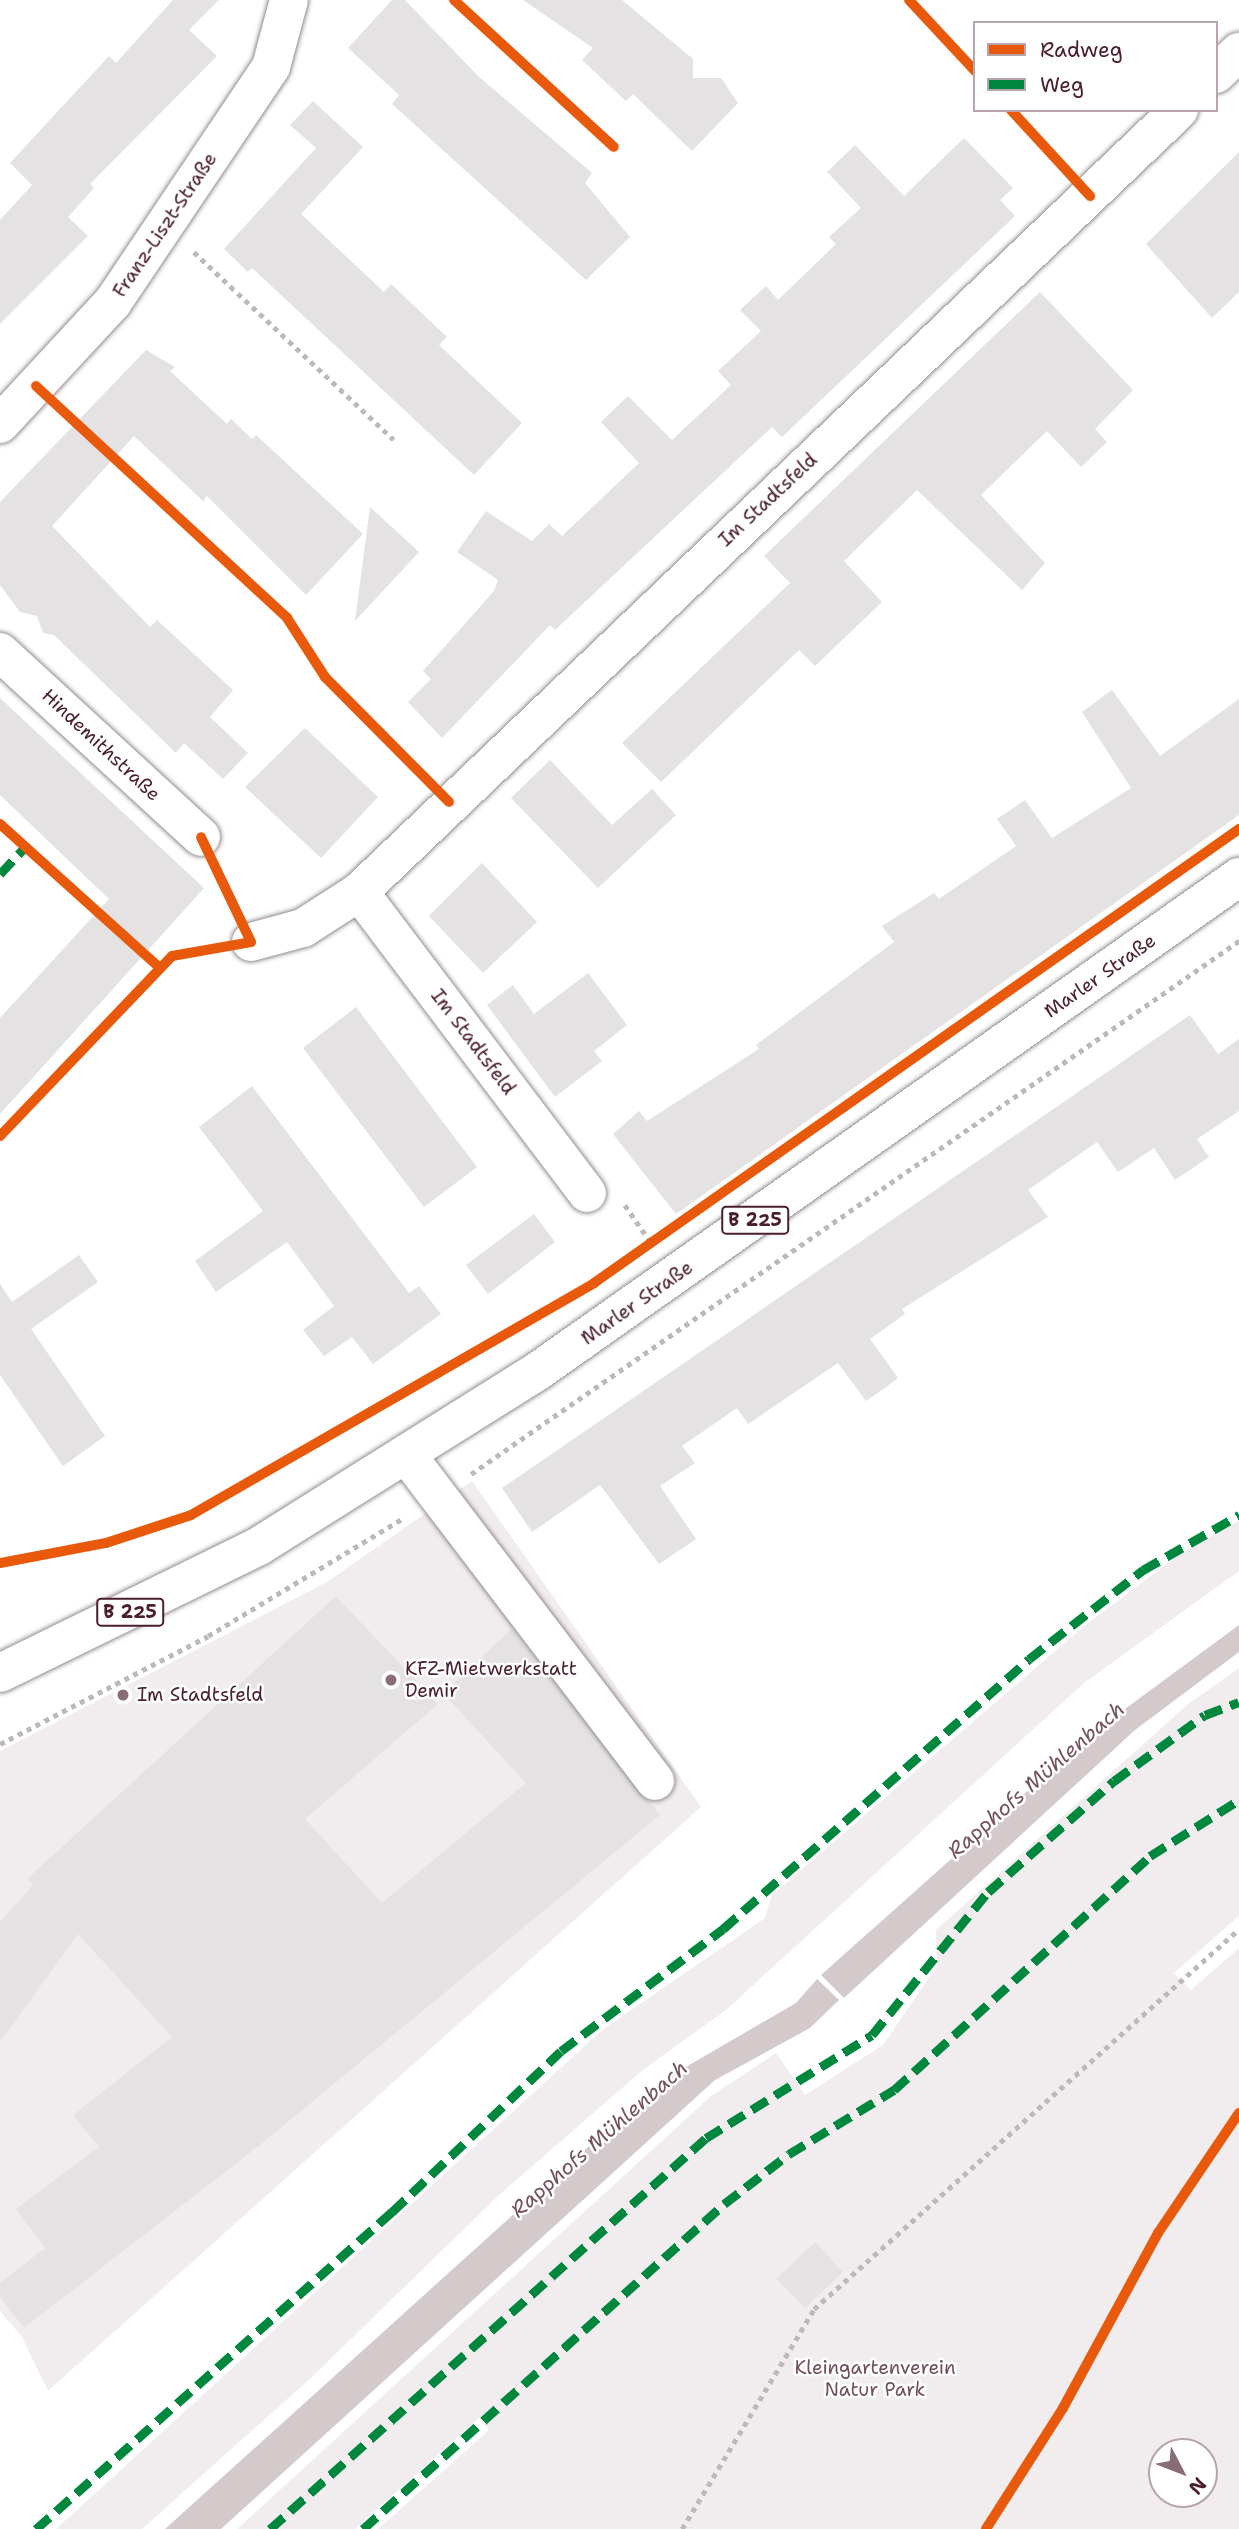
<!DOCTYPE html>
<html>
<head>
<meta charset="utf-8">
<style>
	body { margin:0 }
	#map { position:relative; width:1239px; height:2529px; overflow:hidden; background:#fff; font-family:"Shantell Sans",sans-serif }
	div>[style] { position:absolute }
	.built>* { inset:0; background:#f1edee }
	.water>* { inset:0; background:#d4cacc }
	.building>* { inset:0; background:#e4e2e3 }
	.path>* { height:4.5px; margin-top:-2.25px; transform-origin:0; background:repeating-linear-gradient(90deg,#bdb8b9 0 5px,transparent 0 10px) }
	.roads { filter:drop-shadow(0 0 2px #948c8e) drop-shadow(0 0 2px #948c8e) }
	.minor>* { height:38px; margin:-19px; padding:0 19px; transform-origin:19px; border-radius:19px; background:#fff }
	.major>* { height:38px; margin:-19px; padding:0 19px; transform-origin:19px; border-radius:19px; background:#fff }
	.quiet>* { height:9px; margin-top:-4.5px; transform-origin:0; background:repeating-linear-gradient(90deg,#00873e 0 18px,transparent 0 27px) }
	.cycleway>* { height:10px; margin:-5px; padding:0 5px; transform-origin:5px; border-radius:5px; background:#e8590c }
	.dots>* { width:19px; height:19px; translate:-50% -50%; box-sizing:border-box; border:4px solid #fff; border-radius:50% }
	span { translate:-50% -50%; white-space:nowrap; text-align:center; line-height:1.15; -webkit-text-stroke:5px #fff; paint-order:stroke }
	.shield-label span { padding:2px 5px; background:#fff; border:2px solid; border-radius:5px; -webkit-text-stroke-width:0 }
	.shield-label { font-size:18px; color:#4a1f2b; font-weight:700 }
	.street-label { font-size:19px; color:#4a1f2b }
	.poi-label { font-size:19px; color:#4a1f2b }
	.left { translate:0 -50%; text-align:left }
	.park-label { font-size:19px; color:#714f58 }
	.water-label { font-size:21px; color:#74535c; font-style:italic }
	.legend { position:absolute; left:973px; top:21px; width:245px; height:91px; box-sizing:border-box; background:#fff; border:2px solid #b7a5aa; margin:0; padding:9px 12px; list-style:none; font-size:21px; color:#4a1f2b }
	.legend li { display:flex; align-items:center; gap:14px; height:35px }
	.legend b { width:35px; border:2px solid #b7a5aa }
	.north { position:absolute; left:1148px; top:2438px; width:70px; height:70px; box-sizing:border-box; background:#fff; border:2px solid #b7a5aa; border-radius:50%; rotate:132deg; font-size:19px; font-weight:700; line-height:28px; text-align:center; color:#4a1f2b }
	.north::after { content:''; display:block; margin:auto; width:24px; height:32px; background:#896d75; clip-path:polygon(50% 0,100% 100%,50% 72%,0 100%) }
</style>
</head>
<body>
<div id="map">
	<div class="built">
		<div style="clip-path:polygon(472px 1481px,701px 1807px,48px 2391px,22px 2337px,0 2311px,0 1751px,327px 1582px)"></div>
		<div style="clip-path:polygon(1239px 1520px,1239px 1571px,1084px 1683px,726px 2010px,644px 2069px,498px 2196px,312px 2377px,142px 2529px,56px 2529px,602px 2030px,765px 1918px,772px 1895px,1083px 1627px,1177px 1556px)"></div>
		<div style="clip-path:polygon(evenodd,1239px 1668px,1239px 1916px,1174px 1973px,1191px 1990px,1239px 1948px,1239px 2529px,378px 2529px,489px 2430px,479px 2418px,355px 2529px,237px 2529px,711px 2096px,776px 2053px,805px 2095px,883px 2045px,937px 1966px,936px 1930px,1188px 1704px,1239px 1668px,1162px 2452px,1204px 2452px,1204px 2494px,1162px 2494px,1162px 2452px)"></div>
	</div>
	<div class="water">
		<div style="clip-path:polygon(1239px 1625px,1239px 1652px,1135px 1730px,844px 1998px,821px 1975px,1095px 1731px)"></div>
		<div style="clip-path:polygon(817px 1979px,839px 2000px,810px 2028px,715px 2080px,221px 2529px,165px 2529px,660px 2082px,796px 2003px)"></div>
	</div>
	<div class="building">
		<div style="clip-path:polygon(173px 0,219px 0,189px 30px,217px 56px,90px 184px,94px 188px,68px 217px,88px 236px,0 324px,0 220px,32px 185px,10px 163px,109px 56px,116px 63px)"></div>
		<div style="clip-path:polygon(392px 0,405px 0,478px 76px,592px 173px,585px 183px,630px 237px,586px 280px,392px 104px,399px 95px,348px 48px)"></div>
		<div style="clip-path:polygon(523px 0,622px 0,693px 59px,693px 78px,721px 78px,738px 103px,692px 151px,633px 94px,626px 101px,582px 60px,593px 48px)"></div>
		<div style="clip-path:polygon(313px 101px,363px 147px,301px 214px,384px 292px,391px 284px,447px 337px,439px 345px,522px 423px,474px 475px,252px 268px,248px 272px,224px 249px,316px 148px,290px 125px)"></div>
		<div style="clip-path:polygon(964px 138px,1013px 188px,1000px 200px,1015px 216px,782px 437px,772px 427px,555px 630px,550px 625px,442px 738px,408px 702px,431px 679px,423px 671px,494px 591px,498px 580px,457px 552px,486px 511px,532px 541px,549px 524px,562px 536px,639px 463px,601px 422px,628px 396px,672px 440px,731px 385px,718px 371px,761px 331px,740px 310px,766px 286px,778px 300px,836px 244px,829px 237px,861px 208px,827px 172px,855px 145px,904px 196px)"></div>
		<div style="clip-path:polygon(1239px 152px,1239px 292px,1212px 318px,1146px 244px)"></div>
		<div style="clip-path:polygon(1040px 292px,1133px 390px,1095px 429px,1107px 442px,1081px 467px,1047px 431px,981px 495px,1045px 563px,1022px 590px,917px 490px,844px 561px,882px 602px,815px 666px,799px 650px,661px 782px,622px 743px,790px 583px,764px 556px)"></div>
		<div style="clip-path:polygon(146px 350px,175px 367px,170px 371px,227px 424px,231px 419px,252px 439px,256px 435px,363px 534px,306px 595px,207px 496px,203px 501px,134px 436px,52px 526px,150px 627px,157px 620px,233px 690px,210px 717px,248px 753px,223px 779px,184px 743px,176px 753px,54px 635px,43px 633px,37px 616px,20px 612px,0 585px,0 502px)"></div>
		<div style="clip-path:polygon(370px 507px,419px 552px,355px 621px)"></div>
		<div style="clip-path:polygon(1112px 690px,1160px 756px,1239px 699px,1239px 815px,676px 1214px,613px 1134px,639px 1111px,647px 1121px,759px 1049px,756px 1045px,894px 942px,882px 926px,934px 893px,939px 899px,1016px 846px,997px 819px,1025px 800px,1052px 838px,1131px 788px,1082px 712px)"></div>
		<div style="clip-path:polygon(0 698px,204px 888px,0 1114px,0 1018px,109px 899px,0 795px)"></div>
		<div style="clip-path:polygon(305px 728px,378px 797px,321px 858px,245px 787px)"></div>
		<div style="clip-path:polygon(550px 760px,612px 825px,652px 789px,676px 815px,598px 888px,511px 798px)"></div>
		<div style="clip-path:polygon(482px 863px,537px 922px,483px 973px,429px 916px)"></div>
		<div style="clip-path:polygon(588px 973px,627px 1025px,594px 1051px,602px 1061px,555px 1097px,487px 1005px,513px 985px,534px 1014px)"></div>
		<div style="clip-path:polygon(356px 1007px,477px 1167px,424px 1207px,303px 1048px)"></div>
		<div style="clip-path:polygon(1190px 1015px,1218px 1054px,1239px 1039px,1239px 1111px,1197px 1139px,1209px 1157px,1175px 1180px,1154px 1148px,1118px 1172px,1097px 1142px,1028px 1190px,1048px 1217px,902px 1309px,905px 1314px,870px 1339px,898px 1378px,882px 1390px,866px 1401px,838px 1363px,748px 1424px,737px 1408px,682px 1446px,695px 1463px,660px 1486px,696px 1539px,659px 1564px,600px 1485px,532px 1532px,502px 1488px)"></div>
		<div style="clip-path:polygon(252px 1086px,409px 1293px,419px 1286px,441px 1314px,373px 1364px,352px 1337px,324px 1356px,303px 1330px,334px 1306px,287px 1242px,216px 1292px,195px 1261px,263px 1211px,199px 1127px)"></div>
		<div style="clip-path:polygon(534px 1214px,555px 1242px,488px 1294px,466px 1265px)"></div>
		<div style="clip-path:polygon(79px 1255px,98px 1282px,31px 1329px,105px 1436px,63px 1466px,0 1375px,0 1284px,12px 1302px)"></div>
		<div style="clip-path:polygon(336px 1596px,438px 1704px,305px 1819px,382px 1903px,526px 1783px,443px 1693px,512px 1629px,660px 1815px,261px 2144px,24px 2328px,0 2297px,0 2283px,45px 2248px,16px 2209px,99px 2147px,73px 2115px,172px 2037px,78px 1934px,0 2042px,0 1922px,33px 1885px,28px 1878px)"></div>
		<div style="clip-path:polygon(815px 2242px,843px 2272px,805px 2308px,776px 2279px)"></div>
	</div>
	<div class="path">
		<div style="left:194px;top:252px;width:274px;rotate:43.2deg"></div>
		<div style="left:625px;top:1205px;width:47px;rotate:55.3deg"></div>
		<div style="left:471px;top:1474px;width:935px;rotate:-34.76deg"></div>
		<div style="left:0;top:1744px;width:234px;rotate:-27.4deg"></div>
		<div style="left:208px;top:1636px;width:230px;rotate:-31.1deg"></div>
		<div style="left:682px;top:2529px;width:257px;rotate:-59deg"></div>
		<div style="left:814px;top:2309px;width:570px;rotate:-41.8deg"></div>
	</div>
	<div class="roads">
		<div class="minor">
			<div style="left:1216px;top:74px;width:32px;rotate:-44deg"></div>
			<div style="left:0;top:424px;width:166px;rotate:-47.2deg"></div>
			<div style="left:113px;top:302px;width:283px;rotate:-56.1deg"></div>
			<div style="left:271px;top:67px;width:69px;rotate:-75deg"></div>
			<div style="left:0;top:652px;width:273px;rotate:42.6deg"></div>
			<div style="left:251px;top:942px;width:54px;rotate:-15.1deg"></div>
			<div style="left:303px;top:928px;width:67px;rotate:-32.7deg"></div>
			<div style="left:587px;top:1193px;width:378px;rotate:-127.1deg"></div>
			<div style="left:359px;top:892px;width:1133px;rotate:-43.64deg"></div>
			<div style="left:406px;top:1454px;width:411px;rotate:52.7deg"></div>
		</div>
		<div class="major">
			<div style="left:0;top:1673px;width:288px;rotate:-26.1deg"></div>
			<div style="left:259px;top:1546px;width:329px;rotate:-32.1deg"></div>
			<div style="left:538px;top:1371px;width:858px;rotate:-35.17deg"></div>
		</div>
	</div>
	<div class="quiet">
		<div style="left:0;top:874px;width:37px;rotate:-47deg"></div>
		<div style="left:36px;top:2529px;width:477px;rotate:-41.7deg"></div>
		<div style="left:392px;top:2212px;width:233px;rotate:-43.6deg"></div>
		<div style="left:561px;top:2051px;width:203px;rotate:-37deg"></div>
		<div style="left:723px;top:1929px;width:408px;rotate:-41.4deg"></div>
		<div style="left:1029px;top:1659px;width:145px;rotate:-38deg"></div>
		<div style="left:1143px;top:1570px;width:111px;rotate:-29.8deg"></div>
		<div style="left:270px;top:2529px;width:586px;rotate:-41.89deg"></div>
		<div style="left:706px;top:2138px;width:195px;rotate:-31.8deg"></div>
		<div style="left:872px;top:2035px;width:184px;rotate:-51deg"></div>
		<div style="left:988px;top:1892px;width:168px;rotate:-41.4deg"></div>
		<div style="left:1114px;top:1781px;width:112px;rotate:-36deg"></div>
		<div style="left:1205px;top:1715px;width:36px;rotate:-21deg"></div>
		<div style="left:363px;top:2529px;width:486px;rotate:-42deg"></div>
		<div style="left:724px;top:2204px;width:82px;rotate:-37.6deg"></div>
		<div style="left:789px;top:2154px;width:123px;rotate:-31.4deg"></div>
		<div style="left:894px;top:2090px;width:347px;rotate:-42.4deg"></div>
		<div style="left:1150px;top:1856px;width:105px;rotate:-32.2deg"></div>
	</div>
	<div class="cycleway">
		<div style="left:454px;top:0;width:217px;rotate:42.6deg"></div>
		<div style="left:909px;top:0;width:97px;rotate:47.1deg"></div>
		<div style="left:1011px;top:110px;width:117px;rotate:47.4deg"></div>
		<div style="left:36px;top:386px;width:342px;rotate:42.7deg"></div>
		<div style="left:287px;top:618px;width:70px;rotate:57.2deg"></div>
		<div style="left:325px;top:677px;width:176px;rotate:45.2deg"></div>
		<div style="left:0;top:824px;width:215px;rotate:42deg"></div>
		<div style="left:0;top:1136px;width:249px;rotate:-46.3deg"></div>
		<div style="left:172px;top:956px;width:80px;rotate:-10deg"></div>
		<div style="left:251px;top:942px;width:116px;rotate:-115.5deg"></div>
		<div style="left:0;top:1563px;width:108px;rotate:-10.7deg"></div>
		<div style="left:106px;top:1543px;width:89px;rotate:-18.2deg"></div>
		<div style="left:191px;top:1515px;width:465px;rotate:-29.9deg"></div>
		<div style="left:594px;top:1283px;width:789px;rotate:-35.14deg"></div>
		<div style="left:986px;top:2529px;width:143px;rotate:-57.5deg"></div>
		<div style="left:1063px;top:2408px;width:199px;rotate:-61.5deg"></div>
		<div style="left:1158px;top:2233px;width:145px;rotate:-56deg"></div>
	</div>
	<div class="dots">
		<div style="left:391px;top:1680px;background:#896d75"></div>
		<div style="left:123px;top:1695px;background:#896d75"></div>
	</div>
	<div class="shield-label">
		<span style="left:755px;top:1220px">B 225</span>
		<span style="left:130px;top:1612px">B 225</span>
	</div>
	<div class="street-label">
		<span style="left:165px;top:225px;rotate:-56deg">Franz-Liszt-Straße</span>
		<span style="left:768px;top:500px;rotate:-43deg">Im Stadtsfeld</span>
		<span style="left:101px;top:745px;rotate:43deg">Hindemithstraße</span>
		<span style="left:1100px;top:976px;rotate:-35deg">Marler Straße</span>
		<span style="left:473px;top:1042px;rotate:53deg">Im Stadtsfeld</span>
		<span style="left:637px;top:1303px;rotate:-35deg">Marler Straße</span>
	</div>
	<div class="poi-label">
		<span class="left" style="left:405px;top:1680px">KFZ-Mietwerkstatt<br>Demir</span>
		<span class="left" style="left:137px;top:1695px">Im Stadtsfeld</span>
	</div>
	<div class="park-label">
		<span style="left:875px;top:2379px">Kleingartenverein<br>Natur Park</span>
	</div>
	<div class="water-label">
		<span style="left:1036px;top:1780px;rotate:-41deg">Rapphofs Mühlenbach</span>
		<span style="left:599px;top:2139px;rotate:-41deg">Rapphofs Mühlenbach</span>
	</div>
	<ul class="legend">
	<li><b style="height:9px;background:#e8590c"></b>Radweg</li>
	<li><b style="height:9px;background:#00873e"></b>Weg</li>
	</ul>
	<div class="north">N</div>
</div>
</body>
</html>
